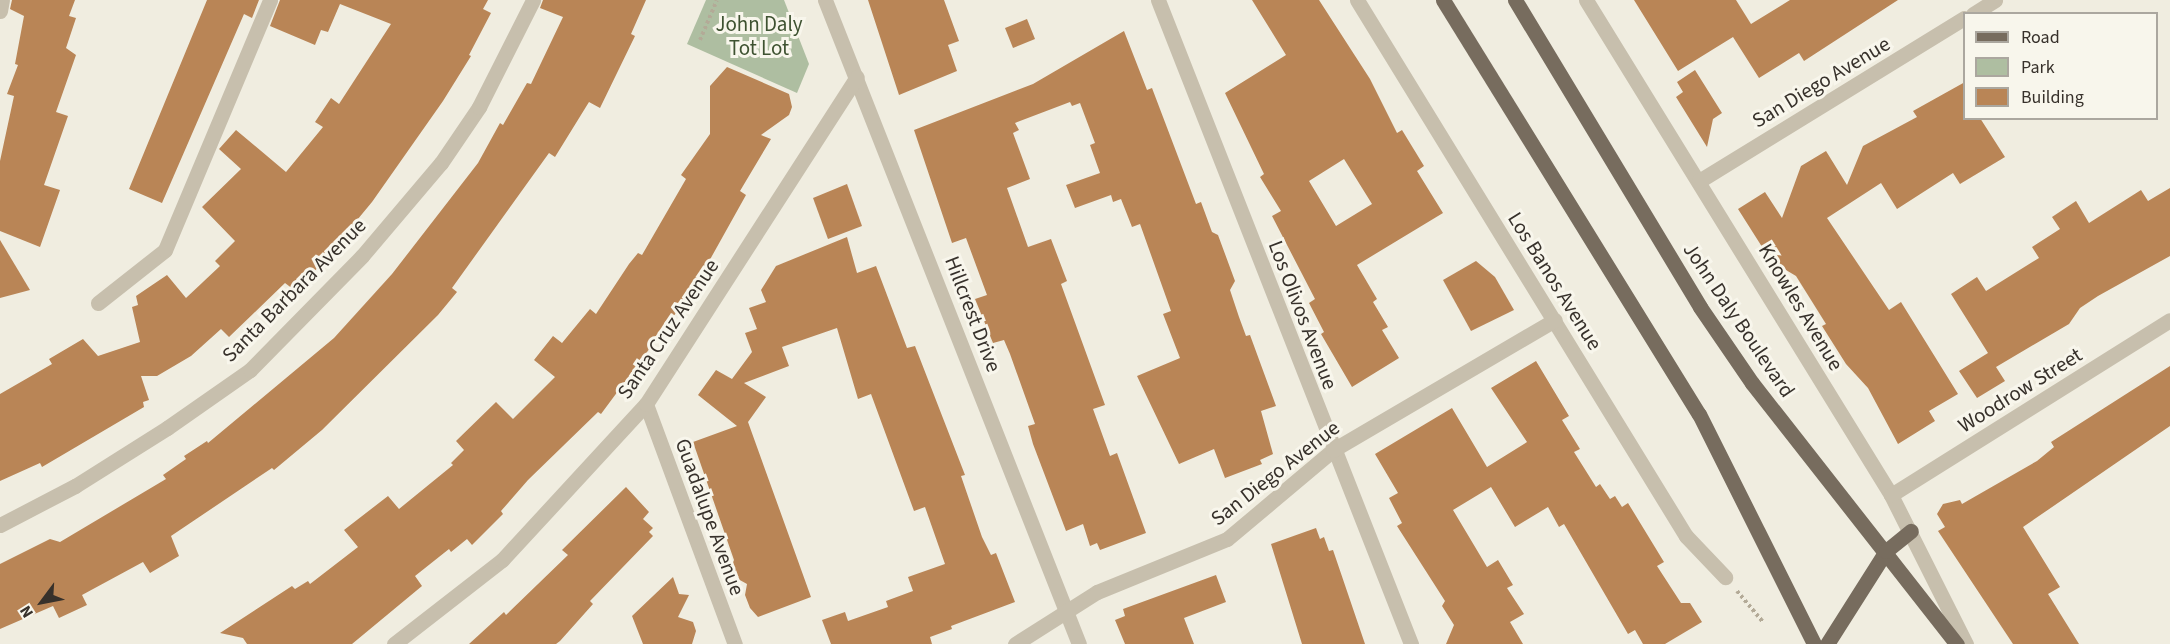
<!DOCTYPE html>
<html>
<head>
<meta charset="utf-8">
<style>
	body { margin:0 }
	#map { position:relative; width:2170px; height:644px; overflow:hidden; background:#f0ede0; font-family:"Source Sans 3",sans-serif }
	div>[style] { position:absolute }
	.green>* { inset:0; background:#aebea1 }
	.building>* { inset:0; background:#b98556 }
	.path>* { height:4px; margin-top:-2px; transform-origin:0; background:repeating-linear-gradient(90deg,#b3aa97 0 3px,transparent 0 6px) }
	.minor>* { height:15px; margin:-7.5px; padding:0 7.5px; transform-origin:7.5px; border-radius:7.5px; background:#c7bfad }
	.major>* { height:15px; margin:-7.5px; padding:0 7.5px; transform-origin:7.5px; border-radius:7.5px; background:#776c5e }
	span { translate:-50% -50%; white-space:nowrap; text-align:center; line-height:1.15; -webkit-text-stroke:6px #f8f6ec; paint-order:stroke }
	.park-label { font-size:21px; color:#3e5231 }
	.street-label { font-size:21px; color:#37312b }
	.legend { position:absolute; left:1963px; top:12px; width:195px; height:108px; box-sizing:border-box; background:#f8f6ec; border:2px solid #aba79f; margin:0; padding:8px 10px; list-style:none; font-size:18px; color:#37312b }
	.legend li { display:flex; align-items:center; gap:12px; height:30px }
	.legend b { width:30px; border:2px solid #aba79f }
	.north { position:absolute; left:12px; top:572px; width:60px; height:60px; -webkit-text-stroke:4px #f8f6ec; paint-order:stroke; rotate:238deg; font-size:16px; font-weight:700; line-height:24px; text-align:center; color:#37312b }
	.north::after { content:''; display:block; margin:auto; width:21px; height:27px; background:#37312b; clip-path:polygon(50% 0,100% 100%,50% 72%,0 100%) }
</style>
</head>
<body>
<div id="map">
	<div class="green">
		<div style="clip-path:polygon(706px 0,784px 0,809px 64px,797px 93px,687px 44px)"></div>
	</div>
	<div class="building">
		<div style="clip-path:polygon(12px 0,75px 0,69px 16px,76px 18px,66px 48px,76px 55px,56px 112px,68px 116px,44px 185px,60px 190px,40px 247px,0 231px,0 161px,14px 96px,7px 94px,18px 65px,15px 64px,24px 16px,10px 9px)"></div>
		<div style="clip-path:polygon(207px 0,259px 0,252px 18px,244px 14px,162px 203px,129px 189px)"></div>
		<div style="clip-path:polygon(280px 0,488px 0,483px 9px,491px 13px,469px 55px,471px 56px,443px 101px,372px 202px,314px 272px,311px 270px,293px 289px,285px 283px,229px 337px,221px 329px,191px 356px,157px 376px,141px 376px,149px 400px,143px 402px,144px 407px,42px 467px,40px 463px,0 481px,0 394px,52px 364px,49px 359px,83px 339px,98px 356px,140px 342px,132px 307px,138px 305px,136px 296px,167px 275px,186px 298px,220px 266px,215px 261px,235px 241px,202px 207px,241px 169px,219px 149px,236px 130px,286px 172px,323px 127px,315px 122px,331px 98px,339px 104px,391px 24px,340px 4px,328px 32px,321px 30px,315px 45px,270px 26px)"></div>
		<div style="clip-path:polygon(543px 0,646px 0,631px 34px,635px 36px,600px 108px,589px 102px,555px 157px,549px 153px,452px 288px,457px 292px,438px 315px,322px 430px,274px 470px,272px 468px,171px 536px,179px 556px,150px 573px,143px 562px,82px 595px,87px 605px,59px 618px,53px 606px,0 629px,0 564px,50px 539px,60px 542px,166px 479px,163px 475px,186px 459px,184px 456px,207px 441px,208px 443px,334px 338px,392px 274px,478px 163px,500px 123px,503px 125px,527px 83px,531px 84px,563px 17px,540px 8px)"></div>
		<div style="clip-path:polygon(868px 0,944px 0,959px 41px,948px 45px,957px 71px,899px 95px)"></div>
		<div style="clip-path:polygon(evenodd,1252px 0,1319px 0,1370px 79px,1397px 133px,1402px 130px,1424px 166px,1417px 171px,1443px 213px,1357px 265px,1377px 299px,1373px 302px,1388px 327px,1382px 330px,1399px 358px,1352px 387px,1321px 334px,1324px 332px,1309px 303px,1315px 299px,1272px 216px,1281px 211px,1260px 177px,1264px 174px,1225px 93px,1286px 55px,1252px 0,1344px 159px,1372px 204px,1336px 226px,1309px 181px,1344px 159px)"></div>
		<div style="clip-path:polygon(1634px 0,1736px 0,1751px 24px,1790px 0,1898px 0,1804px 61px,1799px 53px,1759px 78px,1733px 37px,1678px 71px)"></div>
		<div style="clip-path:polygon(1027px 19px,1035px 39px,1013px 48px,1005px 28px)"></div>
		<div style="clip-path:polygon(1124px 31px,1147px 90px,1152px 88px,1196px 204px,1201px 202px,1212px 232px,1218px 235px,1235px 281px,1230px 290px,1239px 317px,1246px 336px,1250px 335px,1276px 406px,1261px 411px,1273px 454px,1260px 460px,1262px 464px,1225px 478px,1214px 449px,1179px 464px,1137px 376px,1180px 358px,1163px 314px,1171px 311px,1140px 224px,1132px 227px,1121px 199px,1113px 202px,1111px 195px,1075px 208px,1066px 185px,1100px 173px,1090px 145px,1095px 143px,1080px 103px,1072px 106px,1070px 102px,1015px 123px,1019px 130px,1013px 133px,1030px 179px,1007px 188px,1028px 247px,1051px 239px,1067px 281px,1061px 284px,1105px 405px,1093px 409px,1110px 456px,1117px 453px,1146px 533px,1100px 550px,1097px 543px,1090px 546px,1083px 524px,1066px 531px,1033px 444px,1028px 426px,1035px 424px,1010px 354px,1004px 340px,993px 343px,975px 299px,987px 295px,966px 238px,952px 243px,914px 130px,1033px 84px)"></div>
		<div style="clip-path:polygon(727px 67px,789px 94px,792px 107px,789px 115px,761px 135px,771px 139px,740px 191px,746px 195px,693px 290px,601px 414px,598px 412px,528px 480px,501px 511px,503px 514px,472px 545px,467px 539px,451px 552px,449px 549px,415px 576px,422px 586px,352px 644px,247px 644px,243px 638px,220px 633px,292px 586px,295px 589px,308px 581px,310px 584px,358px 547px,344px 530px,388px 496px,399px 509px,453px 465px,451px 463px,464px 450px,456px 441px,496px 402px,513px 419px,555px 377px,534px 360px,553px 336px,562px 343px,590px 309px,596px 314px,629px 264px,638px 253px,642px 255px,686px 179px,681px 175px,710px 134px,710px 86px)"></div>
		<div style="clip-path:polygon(1695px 70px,1722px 113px,1713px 119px,1707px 147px,1676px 97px,1683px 92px,1677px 82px)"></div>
		<div style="clip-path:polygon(1965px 82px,1965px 118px,1980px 118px,2005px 157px,1960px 184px,1953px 173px,1897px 209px,1881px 183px,1827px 218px,1889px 310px,1901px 302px,1958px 394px,1929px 411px,1935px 421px,1898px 444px,1868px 388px,1846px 364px,1822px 326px,1826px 324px,1796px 276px,1771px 261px,1738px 209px,1765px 192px,1782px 218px,1801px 166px,1826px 151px,1847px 185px,1863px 146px,1917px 117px,1913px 111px)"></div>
		<div style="clip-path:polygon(847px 184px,862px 226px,828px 239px,813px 198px)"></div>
		<div style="clip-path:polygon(2170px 188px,2170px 256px,2098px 296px,2080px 308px,2069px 324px,1996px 367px,2005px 381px,1977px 398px,1959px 371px,1988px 353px,1951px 294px,1977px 277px,1986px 291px,2039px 258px,2032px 247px,2060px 229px,2052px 217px,2076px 201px,2089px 223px,2141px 190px,2148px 201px)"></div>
		<div style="clip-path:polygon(847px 237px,857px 273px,876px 266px,907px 348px,915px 346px,965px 475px,961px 476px,982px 537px,991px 555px,996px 553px,1015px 602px,951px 626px,952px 629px,930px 637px,932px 644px,831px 644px,822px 620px,845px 612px,848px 621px,888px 607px,886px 601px,913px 591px,908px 577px,945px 564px,925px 507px,914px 511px,871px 394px,858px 399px,837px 328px,782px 347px,789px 366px,744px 383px,766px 397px,748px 422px,811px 597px,758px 617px,750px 608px,745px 595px,747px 584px,738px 579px,732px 565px,734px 560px,693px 442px,737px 426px,698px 395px,716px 370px,732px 379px,752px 352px,745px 333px,757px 329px,749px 308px,766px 302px,761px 290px,776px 266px)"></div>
		<div style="clip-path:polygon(0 240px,30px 290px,0 298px)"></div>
		<div style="clip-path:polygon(1476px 261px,1495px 277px,1514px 310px,1471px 331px,1443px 280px)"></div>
		<div style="clip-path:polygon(1536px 361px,1569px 416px,1562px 420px,1580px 449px,1574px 452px,1596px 487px,1600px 484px,1610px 499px,1615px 496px,1622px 507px,1628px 503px,1664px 562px,1657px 566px,1681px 603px,1690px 603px,1702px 622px,1665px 644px,1643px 644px,1635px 630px,1628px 634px,1564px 524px,1559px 527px,1548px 507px,1515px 527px,1491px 487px,1453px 510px,1487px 567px,1498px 560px,1513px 585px,1507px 588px,1524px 614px,1510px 622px,1523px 644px,1446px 644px,1454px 625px,1442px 606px,1445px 601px,1397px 526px,1402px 523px,1389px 498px,1398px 493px,1375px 454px,1452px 408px,1487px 467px,1527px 442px,1491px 388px)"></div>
		<div style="clip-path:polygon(2170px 366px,2170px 426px,2023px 527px,2060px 587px,2048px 594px,2079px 644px,2013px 644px,1938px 531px,1945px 527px,1937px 514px,1943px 504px,1960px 500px,1962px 504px,2037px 461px,2054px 447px,2051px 442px)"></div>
		<div style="clip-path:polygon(626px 487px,649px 512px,643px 519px,653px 528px,649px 532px,653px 536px,590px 601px,593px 604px,560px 641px,556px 644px,469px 644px,504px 612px,506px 615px,568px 555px,562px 550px)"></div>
		<div style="clip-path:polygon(1316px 528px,1320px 539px,1324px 537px,1329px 551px,1333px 550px,1365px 644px,1302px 644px,1271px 544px)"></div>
		<div style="clip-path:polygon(1216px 575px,1226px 602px,1184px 618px,1194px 644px,1125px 644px,1115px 620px,1125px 616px,1123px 609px)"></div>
		<div style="clip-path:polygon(673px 577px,679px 594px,689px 595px,678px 617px,693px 622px,696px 631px,692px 644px,643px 644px,632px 616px)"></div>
	</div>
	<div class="path">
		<div style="left:700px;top:40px;width:43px;rotate:-67deg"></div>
		<div style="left:1737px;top:591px;width:40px;rotate:50deg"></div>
	</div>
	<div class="minor">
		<div style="left:825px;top:0;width:692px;rotate:68.48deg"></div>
		<div style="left:1158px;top:0;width:692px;rotate:68.55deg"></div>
		<div style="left:1357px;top:0;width:629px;rotate:58.46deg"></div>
		<div style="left:1686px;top:536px;width:57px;rotate:46.4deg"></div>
		<div style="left:1586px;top:0;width:581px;rotate:58.36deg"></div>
		<div style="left:1891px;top:495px;width:167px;rotate:63.3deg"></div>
		<div style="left:0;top:11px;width:11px;rotate:-80deg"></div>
		<div style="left:1973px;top:14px;width:26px;rotate:-32deg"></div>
		<div style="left:1699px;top:181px;width:311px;rotate:-31.6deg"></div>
		<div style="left:98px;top:303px;width:85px;rotate:-38.3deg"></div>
		<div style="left:165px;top:250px;width:271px;rotate:-67.2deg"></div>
		<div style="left:646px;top:404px;width:256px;rotate:69.7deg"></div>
		<div style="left:1891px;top:495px;width:329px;rotate:-32.1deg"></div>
		<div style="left:0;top:525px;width:85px;rotate:-27.5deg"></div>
		<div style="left:75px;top:486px;width:109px;rotate:-32.2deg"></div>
		<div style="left:167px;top:428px;width:101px;rotate:-34.9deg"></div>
		<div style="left:250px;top:370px;width:160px;rotate:-45.5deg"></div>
		<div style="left:362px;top:256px;width:122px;rotate:-49.7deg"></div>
		<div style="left:441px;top:163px;width:68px;rotate:-55.8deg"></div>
		<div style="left:479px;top:107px;width:120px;rotate:-63.2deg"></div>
		<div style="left:394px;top:644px;width:137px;rotate:-37.9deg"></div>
		<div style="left:502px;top:560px;width:212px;rotate:-47.3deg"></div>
		<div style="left:646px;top:404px;width:389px;rotate:-57.2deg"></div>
		<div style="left:1015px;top:644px;width:97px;rotate:-32.4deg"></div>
		<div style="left:1097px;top:592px;width:140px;rotate:-22.2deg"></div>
		<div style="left:1227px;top:539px;width:138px;rotate:-40deg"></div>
		<div style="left:1333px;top:450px;width:257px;rotate:-30.4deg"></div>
	</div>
	<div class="major">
		<div style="left:1443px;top:0;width:487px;rotate:58.3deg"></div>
		<div style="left:1699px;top:414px;width:257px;rotate:63.4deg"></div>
		<div style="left:1515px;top:0;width:358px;rotate:58.9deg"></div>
		<div style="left:1700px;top:307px;width:92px;rotate:55.6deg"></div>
		<div style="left:1752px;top:383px;width:332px;rotate:51.9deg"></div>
		<div style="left:1827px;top:644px;width:110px;rotate:-57.6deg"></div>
		<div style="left:1886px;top:551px;width:32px;rotate:-39deg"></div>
	</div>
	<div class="park-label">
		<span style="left:759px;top:36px">John Daly<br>Tot Lot</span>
	</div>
	<div class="street-label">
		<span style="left:1821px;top:82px;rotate:-31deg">San Diego Avenue</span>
		<span style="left:1555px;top:281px;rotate:58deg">Los Banos Avenue</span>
		<span style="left:294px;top:290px;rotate:-45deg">Santa Barbara Avenue</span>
		<span style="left:1801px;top:307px;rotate:59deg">Knowles Avenue</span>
		<span style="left:973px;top:314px;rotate:69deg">Hillcrest Drive</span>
		<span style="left:1303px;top:315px;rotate:69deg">Los Olivos Avenue</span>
		<span style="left:1739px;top:320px;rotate:56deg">John Daly Boulevard</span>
		<span style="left:668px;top:329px;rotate:-56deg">Santa Cruz Avenue</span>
		<span style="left:2020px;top:390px;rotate:-32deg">Woodrow Street</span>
		<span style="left:1275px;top:473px;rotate:-38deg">San Diego Avenue</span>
		<span style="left:710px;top:517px;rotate:70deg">Guadalupe Avenue</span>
	</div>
	<ul class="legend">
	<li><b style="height:8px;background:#776c5e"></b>Road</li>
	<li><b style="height:16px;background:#aebea1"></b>Park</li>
	<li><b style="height:16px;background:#b98556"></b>Building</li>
	</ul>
	<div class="north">N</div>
</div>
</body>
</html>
